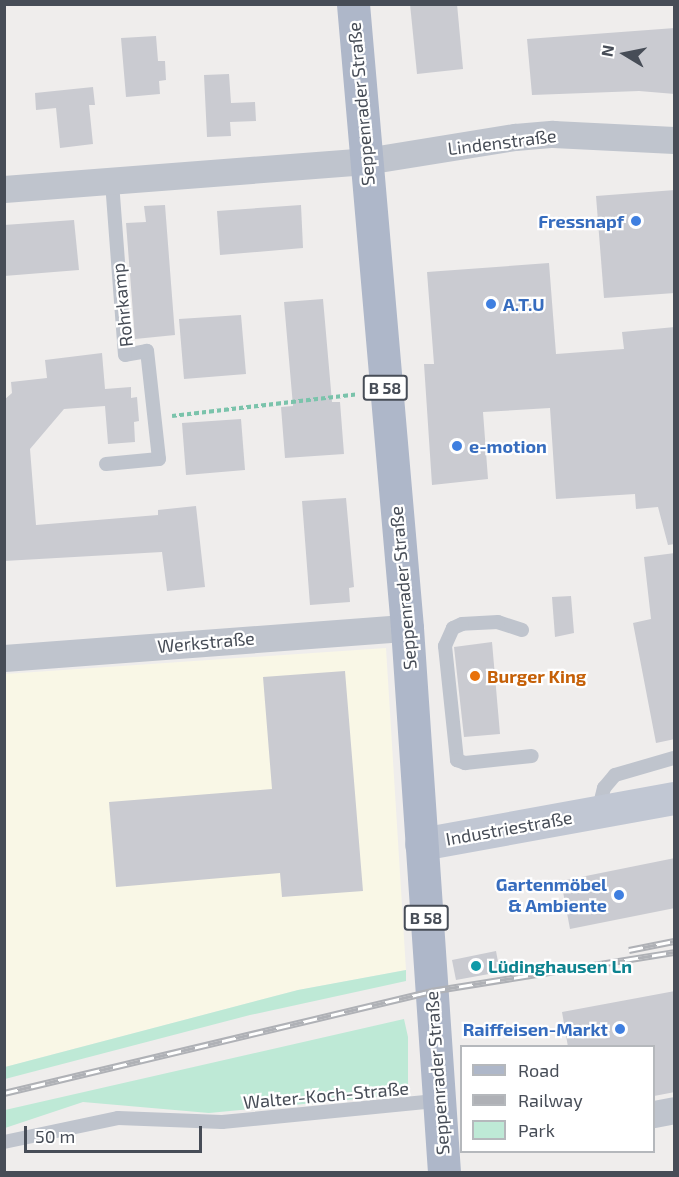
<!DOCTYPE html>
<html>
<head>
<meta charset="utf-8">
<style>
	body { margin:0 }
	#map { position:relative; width:679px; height:1177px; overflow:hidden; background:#efedec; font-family:"Exo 2",sans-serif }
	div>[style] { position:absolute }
	.commercial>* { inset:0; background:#f9f7e6 }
	.green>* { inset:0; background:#bee9d6 }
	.building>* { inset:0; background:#cacbd1 }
	.path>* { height:4px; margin-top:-2px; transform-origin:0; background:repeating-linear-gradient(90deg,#7ac3ab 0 4.5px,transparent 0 7.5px) }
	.lane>* { height:14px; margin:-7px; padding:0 7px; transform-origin:7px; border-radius:7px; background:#bfc4cd }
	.street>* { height:27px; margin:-13.5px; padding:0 13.5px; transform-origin:13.5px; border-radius:13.5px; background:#bfc4cd }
	.secondary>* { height:33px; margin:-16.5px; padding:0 16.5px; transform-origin:16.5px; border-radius:16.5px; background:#c1c7d3 }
	.primary>* { height:33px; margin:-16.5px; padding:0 16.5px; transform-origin:16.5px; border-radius:16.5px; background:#aeb7c9 }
	.rail>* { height:7px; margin-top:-3.5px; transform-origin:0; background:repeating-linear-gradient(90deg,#fff 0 14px,#afb1b6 0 28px); box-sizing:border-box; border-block:2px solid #afb1b6 }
	.dots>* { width:16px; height:16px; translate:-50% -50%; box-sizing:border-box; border:3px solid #fff; border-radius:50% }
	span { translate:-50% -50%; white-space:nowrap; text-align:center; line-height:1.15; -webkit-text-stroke:4.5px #fff; paint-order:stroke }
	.shield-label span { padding:2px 4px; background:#fff; border:2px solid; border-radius:4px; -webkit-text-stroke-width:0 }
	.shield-label { font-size:16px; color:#474d57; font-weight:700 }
	.street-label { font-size:18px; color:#474d57 }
	.shop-label { font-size:18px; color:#366cbe; font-weight:700 }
	.right { translate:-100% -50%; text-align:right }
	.left { translate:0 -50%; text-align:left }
	.food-label { font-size:18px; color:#c56008; font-weight:700 }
	.culture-label { font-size:18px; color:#0d838f; font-weight:700 }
	.frame { position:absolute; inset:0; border:6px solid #474d57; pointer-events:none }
	.legend { position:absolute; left:460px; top:1045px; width:195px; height:108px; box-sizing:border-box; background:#fff; border:2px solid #b5b8bc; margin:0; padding:8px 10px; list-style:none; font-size:18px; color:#474d57 }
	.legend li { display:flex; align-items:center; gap:12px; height:30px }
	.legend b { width:30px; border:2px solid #b5b8bc }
	.north { position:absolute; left:595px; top:24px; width:60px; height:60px; -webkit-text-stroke:4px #fff; paint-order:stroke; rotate:280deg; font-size:16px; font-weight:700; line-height:24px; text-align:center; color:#474d57 }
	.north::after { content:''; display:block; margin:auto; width:21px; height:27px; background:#474d57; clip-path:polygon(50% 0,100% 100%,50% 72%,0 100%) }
	.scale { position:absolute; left:24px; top:1126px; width:178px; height:27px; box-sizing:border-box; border:3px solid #474d57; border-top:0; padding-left:8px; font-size:18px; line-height:21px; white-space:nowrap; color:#474d57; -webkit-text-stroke:4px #fff; paint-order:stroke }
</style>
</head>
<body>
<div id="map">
	<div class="commercial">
		<div style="clip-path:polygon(386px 648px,406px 970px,298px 990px,5px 1067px,5px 674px)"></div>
	</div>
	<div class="green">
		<div style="clip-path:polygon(406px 970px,406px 981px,250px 1015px,5px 1079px,5px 1067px,298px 990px)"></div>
		<div style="clip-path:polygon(404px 1019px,408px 1037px,408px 1094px,209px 1113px,83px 1102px,5px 1128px,5px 1110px)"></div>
	</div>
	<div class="building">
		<div style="clip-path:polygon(410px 4px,457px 4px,463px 69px,417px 74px)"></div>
		<div style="clip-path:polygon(675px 28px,675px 94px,639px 91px,532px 95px,527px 39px)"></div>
		<div style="clip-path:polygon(156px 36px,158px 61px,165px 61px,166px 80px,159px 81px,160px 94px,126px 97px,121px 38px)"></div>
		<div style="clip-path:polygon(229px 74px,231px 103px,255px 102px,256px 121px,230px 122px,231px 136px,207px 137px,204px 75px)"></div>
		<div style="clip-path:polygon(93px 87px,95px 105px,89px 105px,93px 144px,60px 148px,56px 108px,36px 110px,35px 93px)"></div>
		<div style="clip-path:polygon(675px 190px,675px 293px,604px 298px,596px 196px)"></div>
		<div style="clip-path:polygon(165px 205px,175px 335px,135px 339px,126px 223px,146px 222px,144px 206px)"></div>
		<div style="clip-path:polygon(301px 205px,303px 248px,220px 255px,217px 211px)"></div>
		<div style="clip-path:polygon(74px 220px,79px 270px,4px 276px,4px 225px)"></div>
		<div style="clip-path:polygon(549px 263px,556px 354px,624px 349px,622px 332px,675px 327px,675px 544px,668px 545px,658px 507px,636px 509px,635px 494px,556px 499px,550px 408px,483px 412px,488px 479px,432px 485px,424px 364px,434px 364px,427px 272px)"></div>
		<div style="clip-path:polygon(323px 299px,332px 402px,340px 402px,344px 454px,285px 458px,281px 407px,293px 406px,284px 302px)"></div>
		<div style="clip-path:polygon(241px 315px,246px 374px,184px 379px,179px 319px)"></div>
		<div style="clip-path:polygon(102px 353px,105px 389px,131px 387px,131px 398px,137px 397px,139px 421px,134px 422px,135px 442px,108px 444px,105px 406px,64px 409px,30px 449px,36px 525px,158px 515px,158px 510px,196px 506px,205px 587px,167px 591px,162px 552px,4px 561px,4px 400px,12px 393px,11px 382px,47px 378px,45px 360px)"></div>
		<div style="clip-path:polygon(241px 419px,245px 470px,186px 475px,182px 423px)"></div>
		<div style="clip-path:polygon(346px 498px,354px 587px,349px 588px,350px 602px,310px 605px,302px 501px)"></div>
		<div style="clip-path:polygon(675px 553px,675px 739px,656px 743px,633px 623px,651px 619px,644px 557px)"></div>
		<div style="clip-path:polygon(571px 596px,574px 633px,555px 637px,552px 597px)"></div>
		<div style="clip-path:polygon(492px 642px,500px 734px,464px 737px,454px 647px)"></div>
		<div style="clip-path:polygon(345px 671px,363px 891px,282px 897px,280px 873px,116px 887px,109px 802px,272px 789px,263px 677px)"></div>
		<div style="clip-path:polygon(675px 858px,675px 908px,570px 929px,561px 881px)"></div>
		<div style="clip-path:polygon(496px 951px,500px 972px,456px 980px,452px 960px)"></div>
		<div style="clip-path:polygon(675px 991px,675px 1092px,654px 1096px,654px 1047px,568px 1047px,562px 1012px)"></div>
	</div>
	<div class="path">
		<div style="left:172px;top:416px;width:187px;rotate:-6.7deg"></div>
	</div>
	<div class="lane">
		<div style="left:106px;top:464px;width:53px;rotate:-5.4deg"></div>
		<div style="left:159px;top:459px;width:109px;rotate:-96.3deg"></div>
		<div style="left:147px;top:351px;width:22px;rotate:170deg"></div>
		<div style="left:125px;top:355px;width:174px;rotate:-94.3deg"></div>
		<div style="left:522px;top:630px;width:25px;rotate:-162deg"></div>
		<div style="left:498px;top:622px;width:36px;rotate:177deg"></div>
		<div style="left:462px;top:624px;width:10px;rotate:156deg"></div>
		<div style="left:453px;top:628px;width:20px;rotate:114deg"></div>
		<div style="left:445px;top:646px;width:115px;rotate:84deg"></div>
		<div style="left:457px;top:760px;width:9px;rotate:21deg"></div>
		<div style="left:465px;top:763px;width:67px;rotate:-6deg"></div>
		<div style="left:598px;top:812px;width:25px;rotate:-76deg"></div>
		<div style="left:604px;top:788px;width:17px;rotate:-50deg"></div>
		<div style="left:615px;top:775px;width:61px;rotate:-16.1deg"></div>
		<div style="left:4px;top:1142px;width:116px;rotate:-11.9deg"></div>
		<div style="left:118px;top:1118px;width:104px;rotate:2.2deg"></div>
		<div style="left:222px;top:1122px;width:217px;rotate:-5.6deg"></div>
	</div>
	<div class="street">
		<div style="left:4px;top:189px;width:363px;rotate:-4.4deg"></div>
		<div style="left:366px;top:161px;width:151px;rotate:-9.2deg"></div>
		<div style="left:515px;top:137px;width:38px;rotate:-5deg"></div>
		<div style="left:553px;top:134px;width:121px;rotate:2.8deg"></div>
		<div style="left:4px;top:658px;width:404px;rotate:-4.3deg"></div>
		<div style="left:654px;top:1114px;width:20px;rotate:-11deg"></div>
	</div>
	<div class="secondary">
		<div style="left:421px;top:844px;width:257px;rotate:-10.3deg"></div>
	</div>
	<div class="primary">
		<div style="left:353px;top:4px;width:626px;rotate:85.05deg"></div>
		<div style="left:407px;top:628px;width:545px;rotate:86.11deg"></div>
	</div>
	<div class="rail">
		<div style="left:629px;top:950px;width:46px;rotate:-11.3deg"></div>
		<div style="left:4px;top:1093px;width:439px;rotate:-13.4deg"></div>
		<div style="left:431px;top:991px;width:246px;rotate:-9.1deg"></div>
	</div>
	<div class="dots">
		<div style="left:636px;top:221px;background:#3f7fe0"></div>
		<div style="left:491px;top:304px;background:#3f7fe0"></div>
		<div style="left:457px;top:446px;background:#3f7fe0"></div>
		<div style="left:475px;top:676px;background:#e8710a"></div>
		<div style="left:619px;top:895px;background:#3f7fe0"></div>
		<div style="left:476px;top:966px;background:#0f9aa8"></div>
		<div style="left:620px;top:1029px;background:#3f7fe0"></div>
	</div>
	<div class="shield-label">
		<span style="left:385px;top:388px">B 58</span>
		<span style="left:426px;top:918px">B 58</span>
	</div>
	<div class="street-label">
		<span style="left:361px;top:104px;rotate:-95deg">Seppenrader Straße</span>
		<span style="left:502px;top:142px;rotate:-7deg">Lindenstraße</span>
		<span style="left:122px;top:305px;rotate:-96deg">Rohrkamp</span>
		<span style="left:403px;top:588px;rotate:-95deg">Seppenrader Straße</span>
		<span style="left:206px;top:642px;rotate:-5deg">Werkstraße</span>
		<span style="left:509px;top:828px;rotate:-10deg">Industriestraße</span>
		<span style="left:437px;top:1073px;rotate:-94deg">Seppenrader Straße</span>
		<span style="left:326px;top:1095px;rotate:-5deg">Walter-Koch-Straße</span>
	</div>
	<div class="shop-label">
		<span class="right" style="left:624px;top:221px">Fressnapf</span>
		<span class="left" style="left:503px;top:304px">A.T.U</span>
		<span class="left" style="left:469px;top:446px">e-motion</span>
		<span class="right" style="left:607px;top:895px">Gartenmöbel<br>&amp; Ambiente</span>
		<span class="right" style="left:608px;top:1029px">Raiffeisen-Markt</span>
	</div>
	<div class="food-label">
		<span class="left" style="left:487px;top:676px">Burger King</span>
	</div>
	<div class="culture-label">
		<span class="left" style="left:488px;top:966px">Lüdinghausen Ln</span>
	</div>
	<div class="frame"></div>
	<ul class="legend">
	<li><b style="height:8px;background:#aeb7c9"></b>Road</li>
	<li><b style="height:8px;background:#afb1b6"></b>Railway</li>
	<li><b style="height:16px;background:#bee9d6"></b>Park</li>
	</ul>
	<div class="north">N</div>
	<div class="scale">50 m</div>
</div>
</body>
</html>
